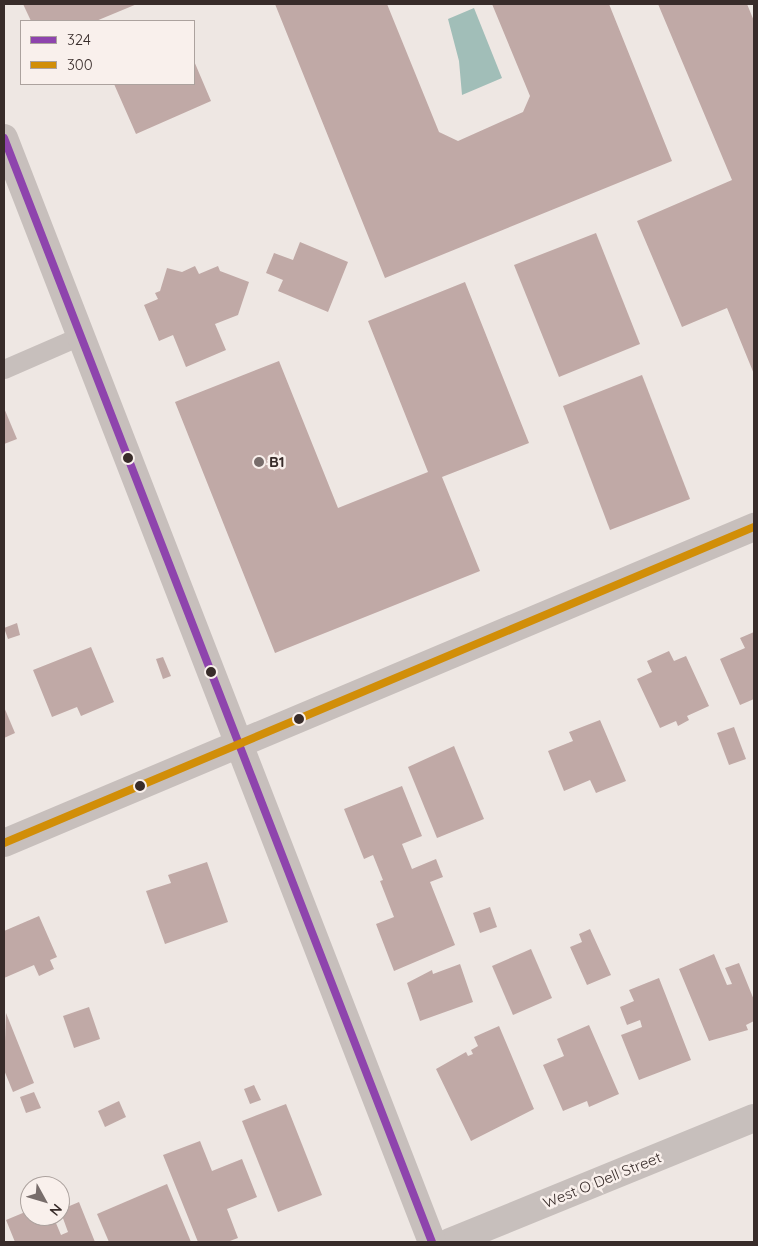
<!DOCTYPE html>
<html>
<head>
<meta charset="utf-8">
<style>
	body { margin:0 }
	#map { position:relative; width:758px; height:1246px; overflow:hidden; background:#eee7e3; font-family:Quicksand,sans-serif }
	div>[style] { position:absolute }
	.water>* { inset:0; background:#a1beb8 }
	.building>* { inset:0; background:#c0a9a6 }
	.service>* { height:19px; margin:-9.5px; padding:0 9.5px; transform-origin:9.5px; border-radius:9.5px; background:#c7bfbc }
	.minor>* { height:28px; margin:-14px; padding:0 14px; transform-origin:14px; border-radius:14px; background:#c7bfbc }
	.tertiary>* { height:28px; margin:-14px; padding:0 14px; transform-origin:14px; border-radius:14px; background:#c7bfbc }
	.bus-1>* { height:8px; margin:-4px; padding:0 4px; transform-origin:4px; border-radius:4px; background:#8e44ad }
	.bus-2>* { height:8px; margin:-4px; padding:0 4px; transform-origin:4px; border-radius:4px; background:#d18e08 }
	.dots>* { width:14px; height:14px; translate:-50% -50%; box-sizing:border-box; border:2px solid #f9f0ec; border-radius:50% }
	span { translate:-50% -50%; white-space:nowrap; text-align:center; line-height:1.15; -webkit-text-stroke:5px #f9f0ec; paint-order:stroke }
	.poi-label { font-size:15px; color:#382c2a; font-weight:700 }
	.left { translate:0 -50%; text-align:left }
	.street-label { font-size:15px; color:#382c2a }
	.frame { position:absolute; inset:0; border:5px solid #382c2a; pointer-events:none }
	.legend { position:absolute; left:20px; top:20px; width:175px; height:65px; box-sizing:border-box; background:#f9f0ec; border:1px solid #aca29e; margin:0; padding:6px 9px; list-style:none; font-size:15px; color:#382c2a }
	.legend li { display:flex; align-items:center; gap:10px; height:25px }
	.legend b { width:25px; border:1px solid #aca29e }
	.north { position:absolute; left:20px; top:1176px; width:50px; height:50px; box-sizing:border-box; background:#f9f0ec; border:1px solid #aca29e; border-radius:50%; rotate:129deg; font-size:14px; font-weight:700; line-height:20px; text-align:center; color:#382c2a }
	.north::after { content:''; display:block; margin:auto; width:18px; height:22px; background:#786d6b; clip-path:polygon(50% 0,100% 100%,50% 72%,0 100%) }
</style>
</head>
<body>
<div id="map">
	<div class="water">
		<div style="clip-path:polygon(474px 8px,502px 78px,462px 95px,459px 61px,448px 19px)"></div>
	</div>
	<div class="building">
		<div style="clip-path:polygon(23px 4px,137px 4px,96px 21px,31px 21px)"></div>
		<div style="clip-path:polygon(275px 4px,387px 4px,439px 132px,458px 141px,523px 112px,530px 96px,492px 4px,609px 4px,672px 161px,385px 278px)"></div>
		<div style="clip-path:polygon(658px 4px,747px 4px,754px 21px,754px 374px,727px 308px,682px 327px,637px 221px,732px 180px)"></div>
		<div style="clip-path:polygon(194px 61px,211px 101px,136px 134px,114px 84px,194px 84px)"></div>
		<div style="clip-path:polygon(596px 233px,640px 344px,559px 377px,514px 265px)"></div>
		<div style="clip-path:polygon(300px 242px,348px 262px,328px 312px,278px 291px,283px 280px,266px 273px,274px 253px,293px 260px)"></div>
		<div style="clip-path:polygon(195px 266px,199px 274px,218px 266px,220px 271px,249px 282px,238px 315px,215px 324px,226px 350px,186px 367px,173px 335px,159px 341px,144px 305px,158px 299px,155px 293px,160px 291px,167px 268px,182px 272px)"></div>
		<div style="clip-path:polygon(465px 282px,529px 443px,442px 477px,480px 571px,275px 653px,175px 402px,279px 361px,338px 508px,428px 472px,368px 321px)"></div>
		<div style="clip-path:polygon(642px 375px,690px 499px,610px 530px,563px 406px)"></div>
		<div style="clip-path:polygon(4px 408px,17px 439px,4px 444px)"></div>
		<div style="clip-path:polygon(17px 623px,20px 635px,8px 639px,4px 628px)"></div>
		<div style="clip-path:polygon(754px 632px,754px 699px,740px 705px,720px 659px,745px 648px,740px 638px)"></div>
		<div style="clip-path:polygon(91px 647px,114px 702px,81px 716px,77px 707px,52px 717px,33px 670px)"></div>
		<div style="clip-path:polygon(669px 651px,674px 661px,686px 656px,709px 706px,687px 716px,689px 720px,678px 726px,676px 721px,660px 728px,637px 679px,652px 672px,647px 661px)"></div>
		<div style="clip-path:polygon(163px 657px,171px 676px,163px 679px,156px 659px)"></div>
		<div style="clip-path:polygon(4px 707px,15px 733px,4px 738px)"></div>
		<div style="clip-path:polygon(600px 720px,626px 781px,596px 793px,590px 780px,564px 791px,548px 751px,573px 741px,569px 732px)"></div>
		<div style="clip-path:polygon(734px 727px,746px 759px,729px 765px,717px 733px)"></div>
		<div style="clip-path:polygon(454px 746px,484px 819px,437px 838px,408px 767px)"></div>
		<div style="clip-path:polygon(402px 786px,422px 836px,402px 844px,412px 869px,436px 859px,443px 877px,430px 882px,455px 945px,394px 971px,376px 924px,394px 917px,380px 881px,383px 880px,373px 855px,364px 859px,344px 809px)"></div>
		<div style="clip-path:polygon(207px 862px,228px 922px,165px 944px,146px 891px,171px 883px,168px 875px)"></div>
		<div style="clip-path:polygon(490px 907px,497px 927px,480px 933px,473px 913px)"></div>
		<div style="clip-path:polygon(39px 916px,57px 957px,50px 960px,54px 969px,39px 976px,34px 965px,4px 978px,4px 931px)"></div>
		<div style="clip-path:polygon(590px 929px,611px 975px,587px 985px,570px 947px,582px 942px,579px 934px)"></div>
		<div style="clip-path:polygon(531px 949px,552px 998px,513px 1015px,492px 966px)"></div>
		<div style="clip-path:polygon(714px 954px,727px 985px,732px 984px,725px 968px,739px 963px,754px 1000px,754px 1021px,746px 1025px,748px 1030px,709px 1041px,679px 969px)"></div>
		<div style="clip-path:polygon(460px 964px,473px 1002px,420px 1021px,407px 983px,432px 970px,433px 974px)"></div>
		<div style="clip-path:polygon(659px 978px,691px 1060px,639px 1080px,621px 1035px,642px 1027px,640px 1020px,627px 1025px,620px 1007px,634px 1001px,629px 990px)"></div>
		<div style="clip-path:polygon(89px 1007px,100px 1039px,74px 1048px,63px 1016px)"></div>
		<div style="clip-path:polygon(6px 1013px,34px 1083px,13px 1092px,4px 1070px)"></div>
		<div style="clip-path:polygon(589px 1025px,619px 1094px,589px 1107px,587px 1101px,563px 1111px,543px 1065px,564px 1056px,557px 1039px)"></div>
		<div style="clip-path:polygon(499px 1026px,534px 1109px,471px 1141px,436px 1069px,466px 1052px,468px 1056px,473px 1054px,471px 1050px,478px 1046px,474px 1037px)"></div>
		<div style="clip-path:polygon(254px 1085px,261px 1100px,250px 1104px,244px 1089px)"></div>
		<div style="clip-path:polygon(34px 1092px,41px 1108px,26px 1113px,20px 1097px)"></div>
		<div style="clip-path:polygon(119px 1101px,126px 1117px,105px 1127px,98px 1111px)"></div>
		<div style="clip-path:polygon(286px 1104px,322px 1195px,278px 1212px,242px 1121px)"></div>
		<div style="clip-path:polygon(200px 1141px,212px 1171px,242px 1159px,257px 1197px,227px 1209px,238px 1238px,227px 1242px,198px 1242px,163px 1155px)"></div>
		<div style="clip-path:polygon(167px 1184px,191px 1242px,109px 1242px,97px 1214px)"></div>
		<div style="clip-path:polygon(79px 1202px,95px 1242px,15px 1242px,6px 1220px,30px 1210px,30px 1216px,53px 1216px,61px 1235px,68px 1232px,60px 1210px)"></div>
	</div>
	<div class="service">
		<div style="left:4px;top:369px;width:83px;rotate:-23.5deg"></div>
	</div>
	<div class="minor">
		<div style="left:450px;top:1242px;width:328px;rotate:-22.2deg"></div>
	</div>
	<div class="tertiary">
		<div style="left:4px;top:138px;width:1184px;rotate:68.81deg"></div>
		<div style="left:4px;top:843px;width:814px;rotate:-22.85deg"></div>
	</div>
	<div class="bus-1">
		<div style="left:4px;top:138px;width:1184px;rotate:68.81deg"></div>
	</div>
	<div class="bus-2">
		<div style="left:4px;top:843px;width:814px;rotate:-22.85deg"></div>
	</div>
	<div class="dots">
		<div style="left:128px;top:458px;background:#382c2a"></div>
		<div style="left:259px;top:462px;background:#786d6b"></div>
		<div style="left:211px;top:672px;background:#382c2a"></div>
		<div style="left:299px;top:719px;background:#382c2a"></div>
		<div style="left:140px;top:786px;background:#382c2a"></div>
	</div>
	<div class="poi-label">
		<span class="left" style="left:269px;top:462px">B1</span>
	</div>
	<div class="street-label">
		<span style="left:602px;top:1180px;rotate:-22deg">West O Dell Street</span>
	</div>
	<div class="frame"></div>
	<ul class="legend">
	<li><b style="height:6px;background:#8e44ad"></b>324</li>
	<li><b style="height:6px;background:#d18e08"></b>300</li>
	</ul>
	<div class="north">N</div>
</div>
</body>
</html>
